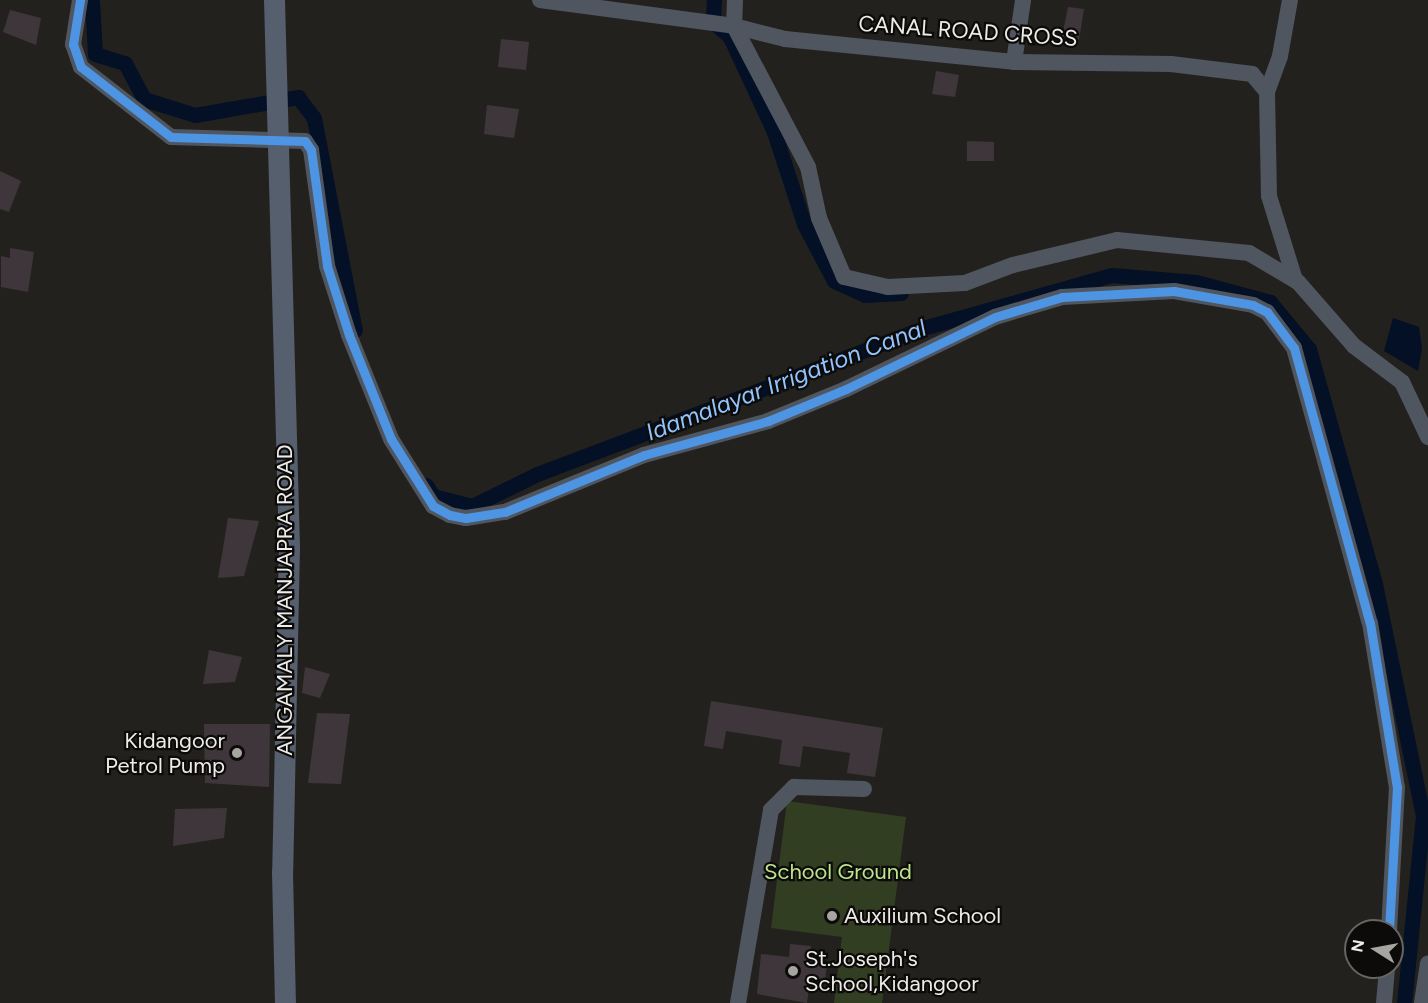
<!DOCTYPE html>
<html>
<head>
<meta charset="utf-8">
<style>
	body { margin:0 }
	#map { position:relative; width:1428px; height:1003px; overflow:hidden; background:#23211e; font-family:Figtree,sans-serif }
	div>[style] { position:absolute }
	.green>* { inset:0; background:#323e21 }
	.water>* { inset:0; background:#031025 }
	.canal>* { height:15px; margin:-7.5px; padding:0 7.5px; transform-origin:7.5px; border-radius:7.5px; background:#031025 }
	.building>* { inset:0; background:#3f363c }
	.minor>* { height:16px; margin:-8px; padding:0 8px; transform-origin:8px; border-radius:8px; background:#4f5660 }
	.major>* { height:21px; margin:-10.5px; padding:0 10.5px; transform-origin:10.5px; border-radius:10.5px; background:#555f6e }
	.cycleway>* { height:9px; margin:-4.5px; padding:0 4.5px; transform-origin:4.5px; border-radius:4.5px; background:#4d94e3 }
	.dots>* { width:16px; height:16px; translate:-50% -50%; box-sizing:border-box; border:3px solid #0c0b09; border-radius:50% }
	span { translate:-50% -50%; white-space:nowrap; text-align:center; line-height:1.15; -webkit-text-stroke:4.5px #0c0b09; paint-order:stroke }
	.street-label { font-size:22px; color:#eeece9 }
	.poi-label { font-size:22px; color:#eeece9 }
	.right { translate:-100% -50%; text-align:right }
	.left { translate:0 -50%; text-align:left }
	.park-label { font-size:22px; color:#bde68c }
	.water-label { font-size:24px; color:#92c4ff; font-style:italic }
	.north { position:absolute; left:1344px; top:919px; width:60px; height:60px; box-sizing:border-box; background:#0c0b09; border:2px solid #666563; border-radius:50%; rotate:281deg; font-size:16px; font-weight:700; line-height:24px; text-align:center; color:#eeece9 }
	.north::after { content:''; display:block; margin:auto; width:21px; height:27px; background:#a7a5a2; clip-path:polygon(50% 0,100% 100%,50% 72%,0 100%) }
</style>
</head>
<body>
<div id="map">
	<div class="green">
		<div style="clip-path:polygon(787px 801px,906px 817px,882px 1003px,834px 1003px,842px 937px,771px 928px)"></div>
	</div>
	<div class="water">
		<div style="clip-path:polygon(1393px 318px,1419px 327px,1422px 349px,1418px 371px,1384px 351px)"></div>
	</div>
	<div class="canal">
		<div style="left:92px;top:0;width:54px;rotate:86.8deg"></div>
		<div style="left:95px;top:54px;width:31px;rotate:17deg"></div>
		<div style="left:125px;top:63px;width:41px;rotate:62.2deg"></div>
		<div style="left:144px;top:99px;width:53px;rotate:17.4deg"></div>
		<div style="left:195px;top:115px;width:105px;rotate:-9.9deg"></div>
		<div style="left:298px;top:97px;width:26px;rotate:53deg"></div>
		<div style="left:314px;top:118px;width:216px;rotate:79.1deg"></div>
		<div style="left:714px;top:0;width:22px;rotate:93deg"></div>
		<div style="left:713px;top:22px;width:23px;rotate:41deg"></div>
		<div style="left:730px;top:37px;width:105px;rotate:65.1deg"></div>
		<div style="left:774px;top:132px;width:97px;rotate:71.9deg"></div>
		<div style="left:804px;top:224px;width:64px;rotate:62.2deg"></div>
		<div style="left:834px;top:281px;width:34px;rotate:24deg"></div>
		<div style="left:865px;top:295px;width:36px;rotate:-3deg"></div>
		<div style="left:426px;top:485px;width:13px;rotate:58deg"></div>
		<div style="left:433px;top:496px;width:40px;rotate:14.4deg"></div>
		<div style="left:472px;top:506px;width:72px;rotate:-26.2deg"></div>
		<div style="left:537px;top:474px;width:413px;rotate:-20.7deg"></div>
		<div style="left:923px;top:328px;width:196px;rotate:-15.7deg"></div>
		<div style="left:1112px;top:275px;width:84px;rotate:4.8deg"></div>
		<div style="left:1196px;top:282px;width:77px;rotate:15.1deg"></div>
		<div style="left:1270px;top:302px;width:61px;rotate:50.3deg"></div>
		<div style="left:1309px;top:349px;width:244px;rotate:74.3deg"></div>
		<div style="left:1375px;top:584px;width:237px;rotate:78.3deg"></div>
		<div style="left:1423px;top:816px;width:188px;rotate:95.8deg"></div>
	</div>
	<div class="building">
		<div style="clip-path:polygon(1068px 7px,1084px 9px,1079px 40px,1062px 37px)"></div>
		<div style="clip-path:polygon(10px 10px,41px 18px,36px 45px,3px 32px)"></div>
		<div style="clip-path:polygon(501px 39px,529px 42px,526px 70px,498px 67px)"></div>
		<div style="clip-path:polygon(936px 71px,959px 75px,955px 97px,932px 94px)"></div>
		<div style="clip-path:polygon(487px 105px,519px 109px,514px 138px,484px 134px)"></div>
		<div style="clip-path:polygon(967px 141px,994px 142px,994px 161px,967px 161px)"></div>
		<div style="clip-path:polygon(0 171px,21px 181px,9px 212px,0 209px)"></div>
		<div style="clip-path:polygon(10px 248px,34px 252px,28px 292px,1px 287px,1px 256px,10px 258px)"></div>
		<div style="clip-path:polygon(228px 518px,259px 521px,244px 576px,218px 578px)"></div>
		<div style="clip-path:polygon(209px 650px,242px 657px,235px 682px,203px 684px)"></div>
		<div style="clip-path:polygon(305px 667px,330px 674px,320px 698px,302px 693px)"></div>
		<div style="clip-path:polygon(711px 701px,883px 728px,875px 777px,847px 773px,850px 753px,803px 746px,800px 767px,779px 764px,782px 740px,726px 731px,723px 749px,704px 746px)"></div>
		<div style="clip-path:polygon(317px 713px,350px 714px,341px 784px,308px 783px)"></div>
		<div style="clip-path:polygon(204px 724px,270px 724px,269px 787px,205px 783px)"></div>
		<div style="clip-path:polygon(227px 808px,224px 838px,173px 846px,175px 809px)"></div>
		<div style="clip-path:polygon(790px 944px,811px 946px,809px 961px,827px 963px,825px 982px,810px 980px,807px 1003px,757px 994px,761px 954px,789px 957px)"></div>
	</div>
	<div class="minor">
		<div style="left:80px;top:0;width:45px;rotate:99deg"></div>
		<div style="left:73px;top:44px;width:24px;rotate:71deg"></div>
		<div style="left:81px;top:67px;width:114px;rotate:37.9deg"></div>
		<div style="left:171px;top:137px;width:134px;rotate:1.7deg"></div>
		<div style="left:305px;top:141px;width:11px;rotate:56deg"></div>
		<div style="left:311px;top:150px;width:117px;rotate:82.1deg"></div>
		<div style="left:327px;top:266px;width:72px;rotate:72.3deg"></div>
		<div style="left:349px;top:335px;width:112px;rotate:68deg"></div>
		<div style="left:391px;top:439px;width:79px;rotate:57.9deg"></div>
		<div style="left:433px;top:506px;width:19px;rotate:28deg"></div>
		<div style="left:450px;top:515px;width:16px;rotate:11deg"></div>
		<div style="left:466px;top:518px;width:39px;rotate:-9deg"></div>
		<div style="left:505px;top:512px;width:150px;rotate:-22.3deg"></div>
		<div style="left:644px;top:455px;width:129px;rotate:-15.3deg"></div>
		<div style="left:768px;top:421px;width:84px;rotate:-22.3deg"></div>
		<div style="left:846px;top:389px;width:165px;rotate:-25.8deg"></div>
		<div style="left:995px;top:317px;width:70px;rotate:-16.6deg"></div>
		<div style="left:1062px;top:297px;width:112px;rotate:-3.1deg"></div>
		<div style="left:1174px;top:291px;width:80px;rotate:10deg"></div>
		<div style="left:1253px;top:305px;width:16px;rotate:27deg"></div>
		<div style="left:1267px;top:312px;width:45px;rotate:53.1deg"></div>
		<div style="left:1294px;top:348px;width:285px;rotate:74.6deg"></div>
		<div style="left:1370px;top:623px;width:166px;rotate:80.7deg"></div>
		<div style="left:1397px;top:787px;width:144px;rotate:93.2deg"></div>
		<div style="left:540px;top:0;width:196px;rotate:7.6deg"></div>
		<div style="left:734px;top:26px;width:53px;rotate:14.3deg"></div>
		<div style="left:785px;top:39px;width:230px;rotate:5.7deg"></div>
		<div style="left:1014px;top:62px;width:157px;rotate:0.7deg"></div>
		<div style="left:1171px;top:64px;width:82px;rotate:7deg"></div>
		<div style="left:1252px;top:74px;width:23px;rotate:50deg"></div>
		<div style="left:1267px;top:92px;width:104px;rotate:88.9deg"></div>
		<div style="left:1269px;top:196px;width:88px;rotate:72.8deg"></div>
		<div style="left:735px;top:0;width:26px;rotate:92deg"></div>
		<div style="left:734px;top:26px;width:159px;rotate:62.3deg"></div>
		<div style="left:808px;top:167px;width:52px;rotate:77.8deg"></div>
		<div style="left:819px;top:218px;width:64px;rotate:67deg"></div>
		<div style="left:844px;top:277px;width:45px;rotate:12.8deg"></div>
		<div style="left:888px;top:287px;width:77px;rotate:-3deg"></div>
		<div style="left:965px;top:283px;width:51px;rotate:-20.6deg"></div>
		<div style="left:1013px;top:265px;width:107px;rotate:-13.5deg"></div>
		<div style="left:1117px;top:240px;width:133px;rotate:5.6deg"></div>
		<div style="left:1249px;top:253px;width:57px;rotate:30.6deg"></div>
		<div style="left:1298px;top:282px;width:85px;rotate:48.8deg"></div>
		<div style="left:1354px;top:346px;width:60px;rotate:36.9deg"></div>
		<div style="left:1402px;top:382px;width:61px;rotate:64.7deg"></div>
		<div style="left:1014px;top:62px;width:63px;rotate:-81.7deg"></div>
		<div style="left:1267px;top:92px;width:38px;rotate:-70deg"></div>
		<div style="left:1280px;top:56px;width:57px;rotate:-79.9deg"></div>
		<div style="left:738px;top:1003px;width:196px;rotate:-80.3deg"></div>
		<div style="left:771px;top:810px;width:33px;rotate:-45deg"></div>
		<div style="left:794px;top:787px;width:70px;rotate:1.6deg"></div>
		<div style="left:1384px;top:1003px;width:36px;rotate:-85deg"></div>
		<div style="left:1422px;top:1003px;width:40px;rotate:-81.5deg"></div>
	</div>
	<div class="major">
		<div style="left:274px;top:0;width:546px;rotate:88.43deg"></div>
		<div style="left:289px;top:546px;width:326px;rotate:91.2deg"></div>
		<div style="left:282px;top:872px;width:131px;rotate:88.7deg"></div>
	</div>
	<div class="cycleway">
		<div style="left:80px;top:0;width:45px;rotate:99deg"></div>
		<div style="left:73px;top:44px;width:24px;rotate:71deg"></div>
		<div style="left:81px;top:67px;width:114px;rotate:37.9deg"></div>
		<div style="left:171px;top:137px;width:134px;rotate:1.7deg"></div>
		<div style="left:305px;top:141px;width:11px;rotate:56deg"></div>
		<div style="left:311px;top:150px;width:117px;rotate:82.1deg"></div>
		<div style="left:327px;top:266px;width:72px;rotate:72.3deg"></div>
		<div style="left:349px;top:335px;width:112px;rotate:68deg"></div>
		<div style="left:391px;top:439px;width:79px;rotate:57.9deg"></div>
		<div style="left:433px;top:506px;width:19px;rotate:28deg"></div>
		<div style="left:450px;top:515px;width:16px;rotate:11deg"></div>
		<div style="left:466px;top:518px;width:39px;rotate:-9deg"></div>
		<div style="left:505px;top:512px;width:150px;rotate:-22.3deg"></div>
		<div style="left:644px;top:455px;width:129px;rotate:-15.3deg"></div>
		<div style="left:768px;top:421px;width:84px;rotate:-22.3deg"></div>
		<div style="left:846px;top:389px;width:165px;rotate:-25.8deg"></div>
		<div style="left:995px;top:317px;width:70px;rotate:-16.6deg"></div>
		<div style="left:1062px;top:297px;width:112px;rotate:-3.1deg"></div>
		<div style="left:1174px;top:291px;width:80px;rotate:10deg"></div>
		<div style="left:1253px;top:305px;width:16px;rotate:27deg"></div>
		<div style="left:1267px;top:312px;width:45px;rotate:53.1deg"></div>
		<div style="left:1294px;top:348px;width:285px;rotate:74.6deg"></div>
		<div style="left:1370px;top:623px;width:166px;rotate:80.7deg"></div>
		<div style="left:1397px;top:787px;width:144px;rotate:93.2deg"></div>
	</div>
	<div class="dots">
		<div style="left:237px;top:753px;background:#a7a5a2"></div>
		<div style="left:832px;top:916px;background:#a7a5a2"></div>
		<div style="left:793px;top:971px;background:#a7a5a2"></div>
	</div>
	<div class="street-label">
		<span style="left:968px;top:31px;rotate:4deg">CANAL ROAD CROSS</span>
		<span style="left:285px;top:600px;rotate:-90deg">ANGAMALY MANJAPRA ROAD</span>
	</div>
	<div class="poi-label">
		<span class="right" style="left:225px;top:753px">Kidangoor<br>Petrol Pump</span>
		<span class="left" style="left:844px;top:916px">Auxilium School</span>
		<span class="left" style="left:805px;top:971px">St.Joseph's<br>School,Kidangoor</span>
	</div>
	<div class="park-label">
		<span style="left:838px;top:872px">School Ground</span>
	</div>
	<div class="water-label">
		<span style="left:786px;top:380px;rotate:-21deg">Idamalayar Irrigation Canal</span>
	</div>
	<div class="north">N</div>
</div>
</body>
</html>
